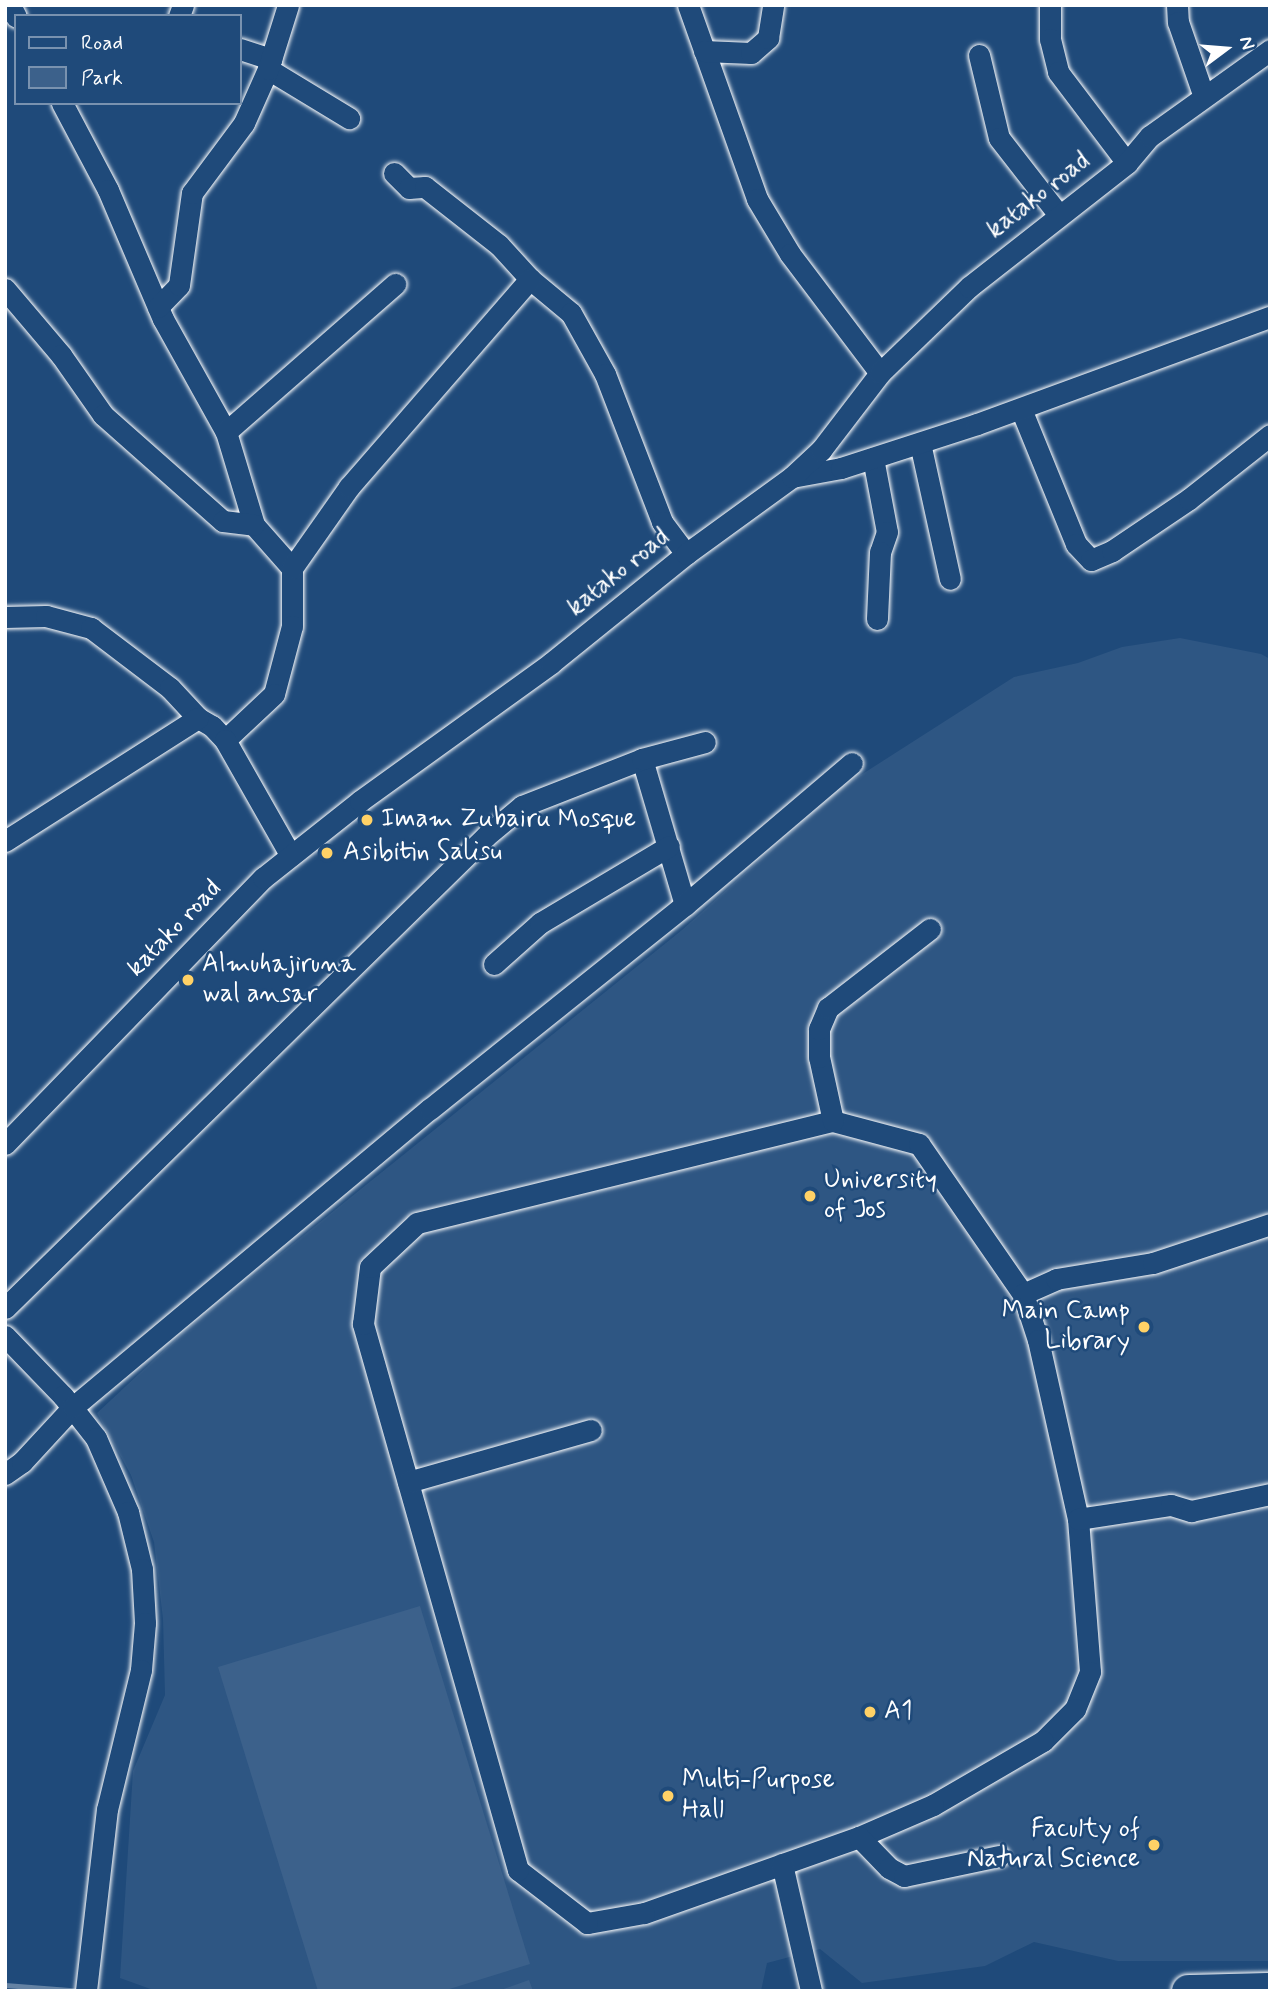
<!DOCTYPE html>
<html>
<head>
<meta charset="utf-8">
<style>
	body { margin:0 }
	#map { position:relative; width:1275px; height:1996px; overflow:hidden; background:#1f4a7a; font-family:Mynerve,sans-serif }
	div>[style] { position:absolute }
	.built>* { inset:0; background:#2e5683 }
	.green>* { inset:0; background:#3c618b }
	.stream>* { height:5px; margin:-2.5px; padding:0 2.5px; transform-origin:2.5px; border-radius:2.5px; background:#6583a4 }
	.roads { filter:drop-shadow(0 0 2px #fff) drop-shadow(0 0 2px #fff) }
	.minor>* { height:21px; margin:-10.5px; padding:0 10.5px; transform-origin:10.5px; border-radius:10.5px; background:#1f4a7a }
	.highway>* { height:32px; margin:-16px; padding:0 16px; transform-origin:16px; border-radius:16px; background:#1f4a7a }
	.dots>* { width:19px; height:19px; translate:-50% -50%; box-sizing:border-box; border:4px solid #1f4a7a; border-radius:50% }
	span { translate:-50% -50%; white-space:nowrap; text-align:center; line-height:1.15; -webkit-text-stroke:5px #1f4a7a; paint-order:stroke }
	.street-label { font-size:26px; color:#fff }
	.poi-label { font-size:26px; color:#fff }
	.left { translate:0 -50%; text-align:left }
	.right { translate:-100% -50%; text-align:right }
	.frame { position:absolute; inset:0; border:7px solid #fff; pointer-events:none }
	.legend { position:absolute; left:14px; top:14px; width:228px; height:91px; box-sizing:border-box; background:#1f4a7a; border:2px solid #7992af; margin:0; padding:9px 12px; list-style:none; font-size:21px; color:#fff }
	.legend li { display:flex; align-items:center; gap:14px; height:35px }
	.legend b { width:35px; border:2px solid #7992af }
	.north { position:absolute; left:1191px; top:14px; width:70px; height:70px; -webkit-text-stroke:5px #1f4a7a; paint-order:stroke; rotate:74deg; font-size:19px; font-weight:700; line-height:28px; text-align:center; color:#fff }
	.north::after { content:''; display:block; margin:auto; width:24px; height:32px; background:#fff; clip-path:polygon(50% 0,100% 100%,50% 72%,0 100%) }
</style>
</head>
<body>
<div id="map">
	<div class="built">
		<div style="clip-path:polygon(1180px 638px,1261px 654px,1270px 659px,1270px 1961px,1118px 1961px,1034px 1942px,985px 1966px,862px 1983px,820px 1949px,767px 1963px,761px 1991px,156px 1991px,120px 1978px,133px 1771px,165px 1695px,163px 1619px,154px 1542px,131px 1475px,97px 1413px,185px 1331px,682px 930px,839px 789px,1014px 677px,1078px 663px,1122px 647px)"></div>
	</div>
	<div class="green">
		<div style="clip-path:polygon(420px 1606px,530px 1964px,443px 1991px,318px 1991px,218px 1667px)"></div>
		<div style="clip-path:polygon(529px 1980px,533px 1991px,498px 1991px)"></div>
	</div>
	<div class="stream">
		<div style="left:5px;top:1985px;width:77px;rotate:4.5deg"></div>
	</div>
	<div class="roads">
		<div class="minor">
			<div style="left:10px;top:5px;width:13px;rotate:63deg"></div>
			<div style="left:688px;top:5px;width:206px;rotate:70.4deg"></div>
			<div style="left:757px;top:199px;width:64px;rotate:59deg"></div>
			<div style="left:790px;top:254px;width:149px;rotate:52.9deg"></div>
			<div style="left:1050px;top:5px;width:34px;rotate:90deg"></div>
			<div style="left:1050px;top:39px;width:34px;rotate:76deg"></div>
			<div style="left:1058px;top:72px;width:114px;rotate:52.8deg"></div>
			<div style="left:1177px;top:5px;width:17px;rotate:87deg"></div>
			<div style="left:1178px;top:22px;width:79px;rotate:70.9deg"></div>
			<div style="left:179px;top:16px;width:12px;rotate:-70deg"></div>
			<div style="left:240px;top:49px;width:33px;rotate:18deg"></div>
			<div style="left:704px;top:51px;width:47px;rotate:2.4deg"></div>
			<div style="left:751px;top:53px;width:23px;rotate:-41deg"></div>
			<div style="left:768px;top:38px;width:33px;rotate:-81deg"></div>
			<div style="left:979px;top:55px;width:85px;rotate:76.5deg"></div>
			<div style="left:999px;top:138px;width:98px;rotate:52.1deg"></div>
			<div style="left:268px;top:69px;width:95px;rotate:31.2deg"></div>
			<div style="left:62px;top:103px;width:98px;rotate:62.1deg"></div>
			<div style="left:108px;top:190px;width:140px;rotate:66.9deg"></div>
			<div style="left:163px;top:319px;width:129px;rotate:60.9deg"></div>
			<div style="left:226px;top:432px;width:97px;rotate:73.2deg"></div>
			<div style="left:254px;top:525px;width:57px;rotate:48.5deg"></div>
			<div style="left:292px;top:568px;width:58px;rotate:90deg"></div>
			<div style="left:292px;top:626px;width:70px;rotate:104.8deg"></div>
			<div style="left:274px;top:694px;width:67px;rotate:136.8deg"></div>
			<div style="left:394px;top:173px;width:21px;rotate:45deg"></div>
			<div style="left:409px;top:188px;width:16px;rotate:-4deg"></div>
			<div style="left:425px;top:187px;width:94px;rotate:38.1deg"></div>
			<div style="left:499px;top:245px;width:46px;rotate:47.6deg"></div>
			<div style="left:530px;top:279px;width:53px;rotate:39.7deg"></div>
			<div style="left:571px;top:313px;width:70px;rotate:60.9deg"></div>
			<div style="left:605px;top:374px;width:159px;rotate:68.9deg"></div>
			<div style="left:662px;top:522px;width:40px;rotate:53deg"></div>
			<div style="left:5px;top:289px;width:87px;rotate:49.7deg"></div>
			<div style="left:61px;top:355px;width:73px;rotate:55deg"></div>
			<div style="left:103px;top:415px;width:160px;rotate:41.5deg"></div>
			<div style="left:223px;top:521px;width:31px;rotate:7deg"></div>
			<div style="left:158px;top:307px;width:30px;rotate:-46deg"></div>
			<div style="left:179px;top:285px;width:93px;rotate:-82deg"></div>
			<div style="left:192px;top:193px;width:87px;rotate:-53.4deg"></div>
			<div style="left:244px;top:123px;width:59px;rotate:-66deg"></div>
			<div style="left:268px;top:69px;width:67px;rotate:-72.6deg"></div>
			<div style="left:1021px;top:409px;width:146px;rotate:67.8deg"></div>
			<div style="left:1076px;top:544px;width:22px;rotate:47deg"></div>
			<div style="left:1091px;top:560px;width:23px;rotate:-23deg"></div>
			<div style="left:1112px;top:551px;width:93px;rotate:-34deg"></div>
			<div style="left:1189px;top:499px;width:103px;rotate:-38.3deg"></div>
			<div style="left:226px;top:432px;width:225px;rotate:-41.2deg"></div>
			<div style="left:920px;top:443px;width:139px;rotate:77.6deg"></div>
			<div style="left:873px;top:458px;width:75px;rotate:79.3deg"></div>
			<div style="left:887px;top:532px;width:21px;rotate:109deg"></div>
			<div style="left:880px;top:552px;width:67px;rotate:92.6deg"></div>
			<div style="left:792px;top:477px;width:50px;rotate:-10.4deg"></div>
			<div style="left:841px;top:468px;width:143px;rotate:-17.9deg"></div>
			<div style="left:977px;top:424px;width:312px;rotate:-20.1deg"></div>
			<div style="left:292px;top:568px;width:99px;rotate:-54.9deg"></div>
			<div style="left:349px;top:487px;width:276px;rotate:-49deg"></div>
			<div style="left:5px;top:617px;width:41px;rotate:-1.4deg"></div>
			<div style="left:46px;top:616px;width:47px;rotate:14.9deg"></div>
			<div style="left:91px;top:628px;width:99px;rotate:37.2deg"></div>
			<div style="left:170px;top:688px;width:41px;rotate:47deg"></div>
			<div style="left:198px;top:718px;width:16px;rotate:30deg"></div>
			<div style="left:212px;top:726px;width:19px;rotate:47deg"></div>
			<div style="left:225px;top:740px;width:133px;rotate:60.4deg"></div>
			<div style="left:642px;top:759px;width:152px;rotate:73.6deg"></div>
			<div style="left:5px;top:841px;width:229px;rotate:-32.5deg"></div>
			<div style="left:494px;top:964px;width:62px;rotate:-41.7deg"></div>
			<div style="left:540px;top:923px;width:150px;rotate:-30.8deg"></div>
			<div style="left:833px;top:1121px;width:89px;rotate:15deg"></div>
			<div style="left:919px;top:1144px;width:183px;rotate:55.3deg"></div>
			<div style="left:1023px;top:1294px;width:48px;rotate:71.9deg"></div>
			<div style="left:1038px;top:1340px;width:183px;rotate:77.4deg"></div>
			<div style="left:1078px;top:1519px;width:153px;rotate:85.5deg"></div>
			<div style="left:1090px;top:1672px;width:40px;rotate:112deg"></div>
			<div style="left:1075px;top:1709px;width:45px;rotate:135deg"></div>
			<div style="left:1043px;top:1741px;width:127px;rotate:149.8deg"></div>
			<div style="left:933px;top:1805px;width:81px;rotate:156.6deg"></div>
			<div style="left:859px;top:1837px;width:228px;rotate:160.5deg"></div>
			<div style="left:644px;top:1913px;width:58px;rotate:170deg"></div>
			<div style="left:587px;top:1923px;width:87px;rotate:-142.5deg"></div>
			<div style="left:518px;top:1870px;width:568px;rotate:-105.85deg"></div>
			<div style="left:363px;top:1324px;width:57px;rotate:-83deg"></div>
			<div style="left:370px;top:1267px;width:64px;rotate:-43.1deg"></div>
			<div style="left:417px;top:1223px;width:428px;rotate:-13.8deg"></div>
			<div style="left:833px;top:1121px;width:66px;rotate:-102.3deg"></div>
			<div style="left:819px;top:1057px;width:28px;rotate:-90deg"></div>
			<div style="left:819px;top:1029px;width:23px;rotate:-67deg"></div>
			<div style="left:828px;top:1008px;width:129px;rotate:-37.8deg"></div>
			<div style="left:5px;top:1144px;width:371px;rotate:-45.9deg"></div>
			<div style="left:263px;top:878px;width:124px;rotate:-38.4deg"></div>
			<div style="left:360px;top:801px;width:236px;rotate:-35.8deg"></div>
			<div style="left:551px;top:663px;width:174px;rotate:-38.9deg"></div>
			<div style="left:686px;top:554px;width:131px;rotate:-36deg"></div>
			<div style="left:792px;top:477px;width:40px;rotate:-43deg"></div>
			<div style="left:821px;top:450px;width:97px;rotate:-52.5deg"></div>
			<div style="left:880px;top:373px;width:124px;rotate:-44deg"></div>
			<div style="left:969px;top:287px;width:201px;rotate:-38.1deg"></div>
			<div style="left:1127px;top:163px;width:35px;rotate:-50deg"></div>
			<div style="left:1150px;top:136px;width:148px;rotate:-35.6deg"></div>
			<div style="left:1023px;top:1294px;width:36px;rotate:-24deg"></div>
			<div style="left:1056px;top:1279px;width:98px;rotate:-9.4deg"></div>
			<div style="left:1153px;top:1263px;width:123px;rotate:-18.4deg"></div>
			<div style="left:5px;top:1308px;width:674px;rotate:-44.46deg"></div>
			<div style="left:486px;top:836px;width:47px;rotate:-39.8deg"></div>
			<div style="left:522px;top:806px;width:129px;rotate:-21.4deg"></div>
			<div style="left:642px;top:759px;width:65px;rotate:-15.1deg"></div>
			<div style="left:5px;top:1336px;width:83px;rotate:46deg"></div>
			<div style="left:63px;top:1396px;width:53px;rotate:51.8deg"></div>
			<div style="left:96px;top:1438px;width:81px;rotate:66.6deg"></div>
			<div style="left:128px;top:1512px;width:59px;rotate:76.2deg"></div>
			<div style="left:142px;top:1569px;width:54px;rotate:86.8deg"></div>
			<div style="left:145px;top:1623px;width:47px;rotate:94.9deg"></div>
			<div style="left:141px;top:1670px;width:143px;rotate:103.7deg"></div>
			<div style="left:107px;top:1809px;width:183px;rotate:96.6deg"></div>
			<div style="left:5px;top:1474px;width:21px;rotate:-35deg"></div>
			<div style="left:22px;top:1462px;width:75px;rotate:-47.2deg"></div>
			<div style="left:73px;top:1407px;width:465px;rotate:-39.9deg"></div>
			<div style="left:430px;top:1109px;width:327px;rotate:-38.7deg"></div>
			<div style="left:685px;top:905px;width:219px;rotate:-40.4deg"></div>
			<div style="left:408px;top:1482px;width:190px;rotate:-15.9deg"></div>
			<div style="left:1078px;top:1519px;width:94px;rotate:-8.6deg"></div>
			<div style="left:1171px;top:1505px;width:21px;rotate:17deg"></div>
			<div style="left:1191px;top:1511px;width:81px;rotate:-12.1deg"></div>
			<div style="left:859px;top:1837px;width:43px;rotate:45.9deg"></div>
			<div style="left:889px;top:1868px;width:17px;rotate:28deg"></div>
			<div style="left:904px;top:1876px;width:97px;rotate:-11.9deg"></div>
			<div style="left:782px;top:1864px;width:130px;rotate:77.1deg"></div>
		</div>
		<div class="highway">
			<div style="left:1188px;top:1991px;width:82px;rotate:-1.4deg"></div>
		</div>
	</div>
	<div class="dots">
		<div style="left:367px;top:820px;background:#ffd166"></div>
		<div style="left:327px;top:853px;background:#ffd166"></div>
		<div style="left:188px;top:980px;background:#ffd166"></div>
		<div style="left:810px;top:1196px;background:#ffd166"></div>
		<div style="left:1144px;top:1327px;background:#ffd166"></div>
		<div style="left:870px;top:1712px;background:#ffd166"></div>
		<div style="left:668px;top:1796px;background:#ffd166"></div>
		<div style="left:1154px;top:1845px;background:#ffd166"></div>
	</div>
	<div class="street-label">
		<span style="left:1039px;top:196px;rotate:-38deg">katako road</span>
		<span style="left:619px;top:573px;rotate:-39deg">katako road</span>
		<span style="left:175px;top:929px;rotate:-46deg">katako road</span>
	</div>
	<div class="poi-label">
		<span class="left" style="left:381px;top:820px">Imam Zubairu Mosque</span>
		<span class="left" style="left:343px;top:853px">Asibitin Salisu</span>
		<span class="left" style="left:202px;top:980px">Almuhajiruna<br>wal ansar</span>
		<span class="left" style="left:824px;top:1196px">University<br>of Jos</span>
		<span class="right" style="left:1130px;top:1327px">Main Camp<br>Library</span>
		<span class="left" style="left:884px;top:1712px">A1</span>
		<span class="left" style="left:682px;top:1796px">Multi-Purpose<br>Hall</span>
		<span class="right" style="left:1140px;top:1845px">Faculty of<br>Natural Science</span>
	</div>
	<div class="frame"></div>
	<ul class="legend">
	<li><b style="height:9px;background:#1f4a7a"></b>Road</li>
	<li><b style="height:19px;background:#3c618b"></b>Park</li>
	</ul>
	<div class="north">N</div>
</div>
</body>
</html>
